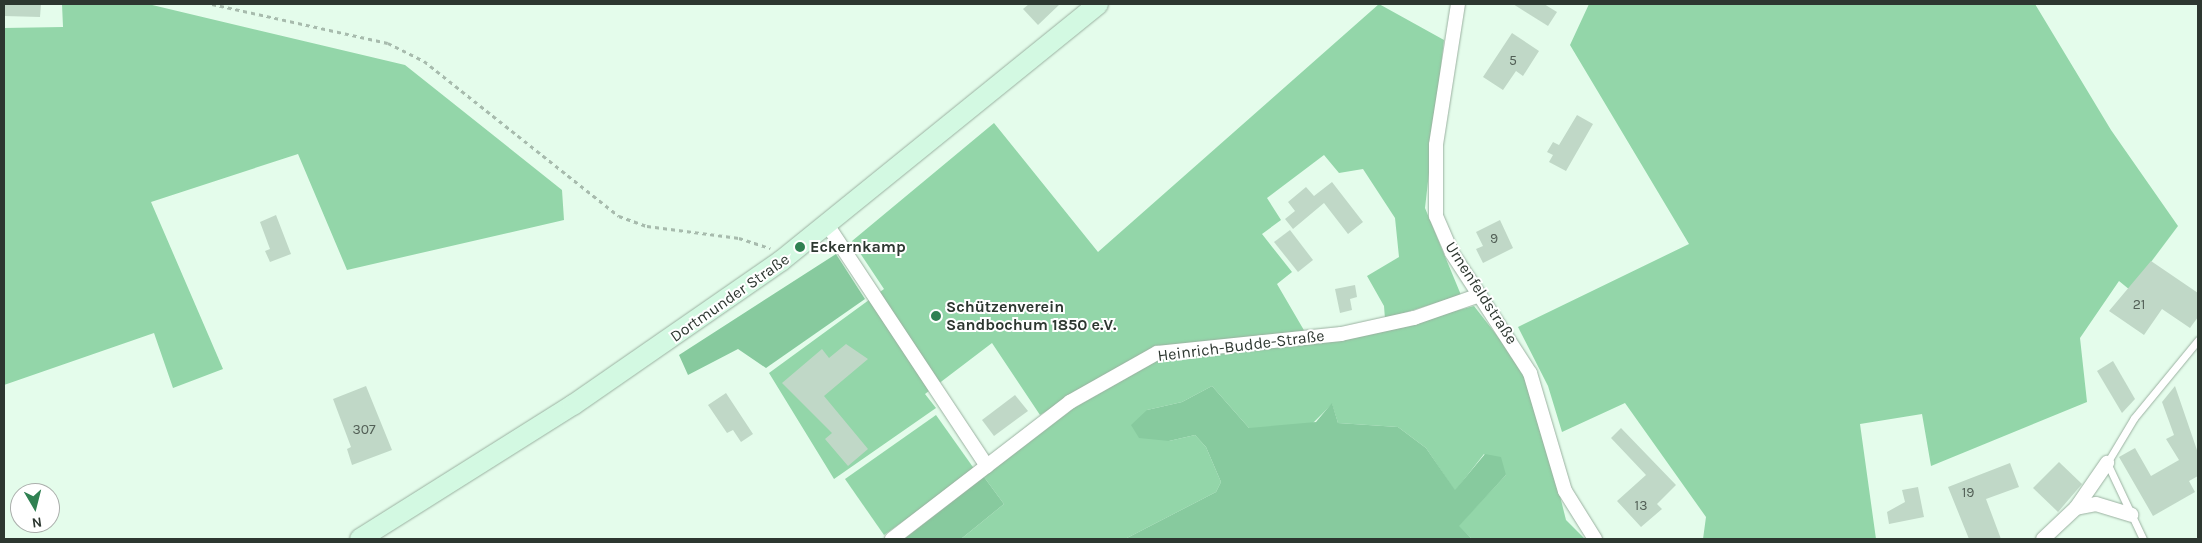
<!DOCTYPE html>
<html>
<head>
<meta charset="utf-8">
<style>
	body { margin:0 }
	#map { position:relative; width:2202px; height:543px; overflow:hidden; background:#e4fceb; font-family:Karla,sans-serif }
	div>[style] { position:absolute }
	.green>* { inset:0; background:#93d6a9 }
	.forest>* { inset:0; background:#87ca9e }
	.building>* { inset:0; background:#c0d8c7 }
	.path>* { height:2.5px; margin-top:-1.25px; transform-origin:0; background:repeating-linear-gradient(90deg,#a7bbad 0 4px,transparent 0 8px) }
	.roads { filter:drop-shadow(0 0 1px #9bb1a1) drop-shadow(0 0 1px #9bb1a1) }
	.lane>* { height:7px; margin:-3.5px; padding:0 3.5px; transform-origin:3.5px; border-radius:3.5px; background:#fff }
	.street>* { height:14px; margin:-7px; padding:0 7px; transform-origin:7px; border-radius:7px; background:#fff }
	.secondary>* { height:20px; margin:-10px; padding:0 10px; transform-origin:10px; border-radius:10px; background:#d3f9e2 }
	.dots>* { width:14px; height:14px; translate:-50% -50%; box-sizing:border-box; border:2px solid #fff; border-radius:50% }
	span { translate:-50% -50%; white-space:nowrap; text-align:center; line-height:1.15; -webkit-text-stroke:4px #fff; paint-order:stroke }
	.number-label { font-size:14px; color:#525f56 }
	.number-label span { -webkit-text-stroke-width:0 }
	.poi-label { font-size:16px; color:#2d3730; font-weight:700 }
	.left { translate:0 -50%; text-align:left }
	.street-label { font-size:16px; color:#2d3730 }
	.frame { position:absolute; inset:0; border:5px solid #2d3730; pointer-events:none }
	.north { position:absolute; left:10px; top:483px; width:50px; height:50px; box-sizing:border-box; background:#fff; border:1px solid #abafac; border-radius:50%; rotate:172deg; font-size:14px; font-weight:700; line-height:20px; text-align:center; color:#2d3730 }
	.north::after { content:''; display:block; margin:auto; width:18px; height:22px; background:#308152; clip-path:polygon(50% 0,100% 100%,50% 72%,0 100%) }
</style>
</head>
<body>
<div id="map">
	<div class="green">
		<div style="clip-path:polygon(62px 4px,148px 4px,405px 65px,562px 190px,564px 220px,347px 270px,298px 154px,151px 202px,223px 369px,173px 388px,154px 333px,4px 385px,4px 28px,63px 27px)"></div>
		<div style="clip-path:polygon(1379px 4px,1444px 40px,1425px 208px,1461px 295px,1385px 319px,1384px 306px,1367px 276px,1399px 257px,1395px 218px,1363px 169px,1339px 173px,1324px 155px,1267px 198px,1281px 220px,1262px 234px,1292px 272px,1277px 284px,1305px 332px,1152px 348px,1040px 415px,992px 343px,925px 394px,936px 408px,834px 479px,769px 373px,884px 289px,852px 241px,994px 123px,1098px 252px)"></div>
		<div style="clip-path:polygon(1589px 4px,2035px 4px,2111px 130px,2178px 226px,2130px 290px,2119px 281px,2080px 338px,2087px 402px,1931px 466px,1922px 414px,1860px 424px,1876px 539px,1703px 539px,1706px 517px,1625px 403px,1562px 432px,1548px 386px,1518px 327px,1689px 244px,1570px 45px)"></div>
		<div style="clip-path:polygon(1474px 306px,1520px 365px,1537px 404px,1566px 520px,1585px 539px,1472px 539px,1458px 526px,1506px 475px,1484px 454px,1455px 491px,1426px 448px,1398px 427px,1338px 423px,1332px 404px,1285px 451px,1249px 428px,1212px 386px,1182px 402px,1147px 410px,1169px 441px,1195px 435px,1206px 447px,1221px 482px,1216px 492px,1125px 539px,961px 539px,1004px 504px,984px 477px,1074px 408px,1160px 359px,1353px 338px)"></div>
		<div style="clip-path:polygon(936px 415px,975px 470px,884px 535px,845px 479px)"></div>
	</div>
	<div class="forest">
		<div style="clip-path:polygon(836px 254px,865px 299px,766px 368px,738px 349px,688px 375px,679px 355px)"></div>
		<div style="clip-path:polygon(1212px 386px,1249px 428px,1316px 422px,1332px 403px,1338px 423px,1398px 427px,1426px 448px,1455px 490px,1485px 454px,1501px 457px,1506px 475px,1459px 526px,1472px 539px,1125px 539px,1216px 492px,1221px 482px,1206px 447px,1195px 435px,1169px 441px,1139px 438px,1131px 425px,1147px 410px,1182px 402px)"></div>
		<div style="clip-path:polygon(984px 477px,1004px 504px,961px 539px,904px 539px)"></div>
	</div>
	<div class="building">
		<div style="clip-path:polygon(4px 4px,41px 4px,40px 17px,4px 16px)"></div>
		<div style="clip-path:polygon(1029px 4px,1060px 4px,1038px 25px,1023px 9px)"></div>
		<div style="clip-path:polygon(1513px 4px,1544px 4px,1557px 12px,1548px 26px)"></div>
		<div style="clip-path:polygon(1512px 33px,1539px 51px,1523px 76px,1516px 71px,1503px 90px,1483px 77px)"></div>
		<div style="clip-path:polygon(1577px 115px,1593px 124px,1566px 171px,1549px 162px,1553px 155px,1547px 152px,1553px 142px,1559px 145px)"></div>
		<div style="clip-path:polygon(1332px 182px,1363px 222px,1348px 234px,1324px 203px,1293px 229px,1285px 219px,1295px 211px,1288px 202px,1306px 187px,1314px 196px)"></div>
		<div style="clip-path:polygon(276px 215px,291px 254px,270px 262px,265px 251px,270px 249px,260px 222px)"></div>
		<div style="clip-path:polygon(1500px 220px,1513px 248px,1483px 263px,1476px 249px,1483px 246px,1476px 232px)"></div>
		<div style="clip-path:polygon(1290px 230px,1313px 260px,1298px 272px,1274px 242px)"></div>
		<div style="clip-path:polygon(2151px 261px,2198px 293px,2198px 317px,2190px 328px,2162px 309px,2144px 335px,2109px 311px)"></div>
		<div style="clip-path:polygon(1355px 285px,1357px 297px,1350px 299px,1352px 310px,1340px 313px,1335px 289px)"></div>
		<div style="clip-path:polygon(846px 344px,868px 359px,824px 396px,868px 449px,848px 466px,825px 439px,832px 433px,782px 383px,822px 349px,829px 358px)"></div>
		<div style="clip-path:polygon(2113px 361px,2135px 399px,2122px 413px,2097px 371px)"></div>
		<div style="clip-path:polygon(366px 386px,392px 450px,352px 465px,347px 449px,351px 447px,333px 399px)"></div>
		<div style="clip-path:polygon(2175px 386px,2198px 453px,2198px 476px,2189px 481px,2195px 492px,2153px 516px,2119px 457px,2135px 448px,2151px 476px,2179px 460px,2166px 439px,2174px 435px,2162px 402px)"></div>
		<div style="clip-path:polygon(726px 393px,753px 434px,741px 442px,733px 430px,727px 433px,708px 405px)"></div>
		<div style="clip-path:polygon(1015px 395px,1028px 411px,994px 436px,982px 420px)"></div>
		<div style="clip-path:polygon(1621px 428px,1676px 485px,1657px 504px,1662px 509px,1641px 527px,1617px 501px,1646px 475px,1611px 438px)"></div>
		<div style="clip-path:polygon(2059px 462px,2082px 484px,2058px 512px,2033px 488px)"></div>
		<div style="clip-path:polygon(2010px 463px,2019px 487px,1986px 499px,2001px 539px,1969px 539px,1948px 487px)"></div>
		<div style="clip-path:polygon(1918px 487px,1924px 517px,1889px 524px,1887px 512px,1905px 502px,1902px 490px)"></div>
	</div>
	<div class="path">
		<div style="left:212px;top:4px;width:180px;rotate:12.5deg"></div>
		<div style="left:388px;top:43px;width:40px;rotate:26.6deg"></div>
		<div style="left:424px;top:61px;width:249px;rotate:38.5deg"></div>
		<div style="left:619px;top:216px;width:30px;rotate:20deg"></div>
		<div style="left:647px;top:226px;width:93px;rotate:7.4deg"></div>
		<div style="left:739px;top:238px;width:33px;rotate:18deg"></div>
	</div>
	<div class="roads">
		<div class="lane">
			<div style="left:2143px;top:539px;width:84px;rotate:-115.3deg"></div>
			<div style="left:2107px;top:463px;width:52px;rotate:-59deg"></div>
			<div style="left:2134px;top:418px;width:101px;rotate:-50.6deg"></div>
		</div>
		<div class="street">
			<div style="left:1458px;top:4px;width:143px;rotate:98.9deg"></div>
			<div style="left:1436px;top:145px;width:71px;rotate:90deg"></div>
			<div style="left:1436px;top:216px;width:40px;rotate:66.6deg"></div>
			<div style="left:1452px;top:253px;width:143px;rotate:57deg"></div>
			<div style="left:1530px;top:373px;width:123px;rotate:73.5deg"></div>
			<div style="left:1565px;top:491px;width:57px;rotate:58deg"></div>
			<div style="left:828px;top:226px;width:288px;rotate:56.5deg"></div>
			<div style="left:2076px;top:508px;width:55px;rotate:-55.4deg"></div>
			<div style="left:892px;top:539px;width:225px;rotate:-37.6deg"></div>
			<div style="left:1070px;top:402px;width:100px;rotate:-29.4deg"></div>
			<div style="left:1157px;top:353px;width:185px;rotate:-5.9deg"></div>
			<div style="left:1341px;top:334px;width:75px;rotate:-12.4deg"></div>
			<div style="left:1414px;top:318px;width:70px;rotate:-19.2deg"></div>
			<div style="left:2043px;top:539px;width:45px;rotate:-43.2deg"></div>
			<div style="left:2076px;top:508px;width:20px;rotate:-11deg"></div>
			<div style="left:2096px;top:504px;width:37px;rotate:17deg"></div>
		</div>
		<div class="secondary">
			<div style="left:360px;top:539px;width:252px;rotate:-32.2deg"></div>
			<div style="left:573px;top:405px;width:253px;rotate:-34.7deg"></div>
			<div style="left:781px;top:261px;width:408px;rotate:-39deg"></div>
		</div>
	</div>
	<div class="dots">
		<div style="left:800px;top:247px;background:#308152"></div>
		<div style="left:936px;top:316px;background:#308152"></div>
	</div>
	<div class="number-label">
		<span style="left:1513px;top:61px">5</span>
		<span style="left:1494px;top:239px">9</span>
		<span style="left:2139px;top:305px">21</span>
		<span style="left:364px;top:430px">307</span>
		<span style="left:1968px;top:493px">19</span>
		<span style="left:1641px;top:506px">13</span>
	</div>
	<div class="poi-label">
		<span class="left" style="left:810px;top:247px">Eckernkamp</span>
		<span class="left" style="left:946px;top:316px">Schützenverein<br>Sandbochum 1850 e.V.</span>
	</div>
	<div class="street-label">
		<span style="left:1481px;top:293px;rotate:57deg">Urnenfeldstraße</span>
		<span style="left:730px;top:298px;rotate:-35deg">Dortmunder Straße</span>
		<span style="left:1241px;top:346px;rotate:-7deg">Heinrich-Budde-Straße</span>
	</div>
	<div class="frame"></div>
	<div class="north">N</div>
</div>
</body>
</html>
